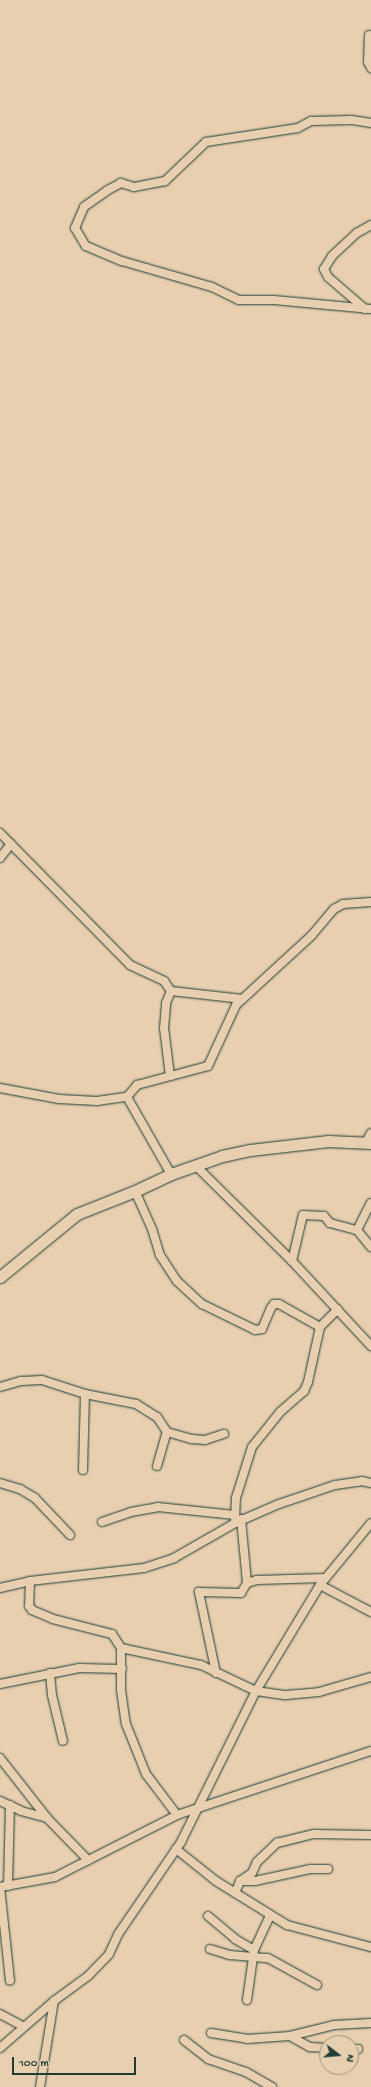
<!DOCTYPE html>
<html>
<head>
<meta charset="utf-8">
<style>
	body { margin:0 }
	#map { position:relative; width:371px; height:2087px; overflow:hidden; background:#e8cfb0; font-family:"Gochi Hand",sans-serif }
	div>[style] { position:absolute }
	.roads { filter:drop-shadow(0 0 1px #1f3d34) drop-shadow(0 0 1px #1f3d34) }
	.minor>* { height:8px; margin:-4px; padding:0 4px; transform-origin:4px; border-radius:4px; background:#e8cfb0 }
	.major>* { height:11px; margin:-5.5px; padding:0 5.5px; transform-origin:5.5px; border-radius:5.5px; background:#e8cfb0 }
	span { translate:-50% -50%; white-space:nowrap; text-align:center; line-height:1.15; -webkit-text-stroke:3px #e8cfb0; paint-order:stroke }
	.north { position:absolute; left:319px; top:2035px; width:40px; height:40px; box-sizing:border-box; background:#e8cfb0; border:1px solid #98957e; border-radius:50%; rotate:106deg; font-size:11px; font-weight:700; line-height:16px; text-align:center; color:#1f3d34 }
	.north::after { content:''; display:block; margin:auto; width:14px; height:18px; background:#1f3d34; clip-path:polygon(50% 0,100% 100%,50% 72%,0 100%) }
	.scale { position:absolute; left:12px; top:2057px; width:124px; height:18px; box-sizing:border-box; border:2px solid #1f3d34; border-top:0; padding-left:5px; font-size:12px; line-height:14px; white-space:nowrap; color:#1f3d34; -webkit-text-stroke:3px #e8cfb0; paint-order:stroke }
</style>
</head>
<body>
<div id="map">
	<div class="roads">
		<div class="minor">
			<div style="left:369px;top:35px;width:27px;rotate:92deg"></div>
			<div style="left:368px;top:62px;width:7px;rotate:63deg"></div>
			<div style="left:371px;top:123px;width:20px;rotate:-171deg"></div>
			<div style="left:351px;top:120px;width:40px;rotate:178.6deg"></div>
			<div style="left:311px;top:121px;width:15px;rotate:152deg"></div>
			<div style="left:298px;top:128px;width:93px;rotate:171.3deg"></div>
			<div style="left:206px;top:142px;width:57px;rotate:136.4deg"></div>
			<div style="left:165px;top:181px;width:32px;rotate:169deg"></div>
			<div style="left:134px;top:187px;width:14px;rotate:-163deg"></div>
			<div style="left:121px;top:183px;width:15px;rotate:152deg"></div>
			<div style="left:108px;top:190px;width:29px;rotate:145deg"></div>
			<div style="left:84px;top:207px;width:23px;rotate:113deg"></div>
			<div style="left:75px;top:228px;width:21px;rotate:59deg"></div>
			<div style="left:86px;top:246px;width:39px;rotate:23deg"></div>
			<div style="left:122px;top:261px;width:94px;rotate:16.1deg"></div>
			<div style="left:212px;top:287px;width:30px;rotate:26deg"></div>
			<div style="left:239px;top:300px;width:35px"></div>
			<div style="left:274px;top:300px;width:97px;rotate:5.3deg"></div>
			<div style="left:365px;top:309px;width:49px;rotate:-139.1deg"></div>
			<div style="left:328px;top:277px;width:9px;rotate:-117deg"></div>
			<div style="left:324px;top:269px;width:15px;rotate:-58deg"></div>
			<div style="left:332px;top:256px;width:34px;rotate:-43deg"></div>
			<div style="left:357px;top:233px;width:16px;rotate:-30deg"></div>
			<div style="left:0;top:833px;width:185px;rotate:45.4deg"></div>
			<div style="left:130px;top:965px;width:38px;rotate:25deg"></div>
			<div style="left:164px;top:981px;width:12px;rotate:55deg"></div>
			<div style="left:171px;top:991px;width:72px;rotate:6.3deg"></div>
			<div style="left:0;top:858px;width:18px;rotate:-52deg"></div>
			<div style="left:170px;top:1076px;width:48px;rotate:-97.1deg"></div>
			<div style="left:164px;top:1028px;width:25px;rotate:-85deg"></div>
			<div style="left:166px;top:1003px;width:13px;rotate:-67deg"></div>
			<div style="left:0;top:1088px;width:60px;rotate:10.6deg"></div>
			<div style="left:59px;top:1099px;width:38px;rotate:3deg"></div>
			<div style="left:97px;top:1101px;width:30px;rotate:-8deg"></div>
			<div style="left:127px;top:1097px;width:16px;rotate:-50deg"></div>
			<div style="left:137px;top:1085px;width:73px;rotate:-15deg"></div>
			<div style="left:208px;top:1066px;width:67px;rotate:-65.3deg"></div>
			<div style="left:236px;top:1005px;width:103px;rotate:-42.6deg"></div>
			<div style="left:312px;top:935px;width:34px;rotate:-50deg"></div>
			<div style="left:334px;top:909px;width:10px;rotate:-29deg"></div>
			<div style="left:343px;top:904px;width:28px;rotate:-4deg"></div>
			<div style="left:127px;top:1097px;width:89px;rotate:60.3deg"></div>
			<div style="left:366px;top:1142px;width:10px;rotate:-61deg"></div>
			<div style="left:195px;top:1165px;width:136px;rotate:44.7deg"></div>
			<div style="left:292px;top:1261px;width:116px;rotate:47.1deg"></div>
			<div style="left:135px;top:1191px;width:42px;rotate:65.9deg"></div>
			<div style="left:152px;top:1229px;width:27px;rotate:73deg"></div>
			<div style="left:160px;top:1255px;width:31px;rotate:57deg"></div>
			<div style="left:177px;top:1281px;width:34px;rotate:43deg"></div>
			<div style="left:202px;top:1304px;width:59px;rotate:26.1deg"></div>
			<div style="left:255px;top:1330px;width:7px;rotate:-8deg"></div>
			<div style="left:262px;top:1329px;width:23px;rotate:-67deg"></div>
			<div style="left:271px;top:1308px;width:5px;rotate:-53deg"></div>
			<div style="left:274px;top:1304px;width:5px"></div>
			<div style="left:279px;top:1304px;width:47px;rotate:29.3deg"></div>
			<div style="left:357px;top:1230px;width:30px;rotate:-63deg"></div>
			<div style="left:292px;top:1261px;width:47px;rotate:-76.6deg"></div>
			<div style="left:303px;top:1215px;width:21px;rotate:3deg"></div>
			<div style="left:324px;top:1216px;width:9px;rotate:49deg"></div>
			<div style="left:330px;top:1223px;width:28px;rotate:15deg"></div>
			<div style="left:357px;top:1230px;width:22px;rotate:51deg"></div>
			<div style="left:0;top:1387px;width:22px;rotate:-16deg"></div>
			<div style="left:21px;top:1381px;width:21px;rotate:-3deg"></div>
			<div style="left:42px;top:1380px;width:45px;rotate:18deg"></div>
			<div style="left:85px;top:1394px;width:52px;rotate:11.1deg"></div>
			<div style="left:136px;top:1404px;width:25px;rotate:32deg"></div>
			<div style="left:157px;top:1417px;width:18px;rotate:56deg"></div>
			<div style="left:167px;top:1432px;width:26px;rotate:16deg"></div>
			<div style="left:192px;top:1439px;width:13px;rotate:4deg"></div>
			<div style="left:205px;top:1440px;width:20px;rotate:-18deg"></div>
			<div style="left:157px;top:1466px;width:35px;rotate:-74deg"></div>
			<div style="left:83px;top:1470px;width:76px;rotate:-88.5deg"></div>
			<div style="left:0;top:1483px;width:21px;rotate:17deg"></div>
			<div style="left:20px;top:1489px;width:17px;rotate:31deg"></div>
			<div style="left:35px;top:1498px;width:51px;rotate:46.6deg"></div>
			<div style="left:241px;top:1519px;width:64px;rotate:84.6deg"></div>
			<div style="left:102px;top:1522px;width:31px;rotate:-19deg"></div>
			<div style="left:131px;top:1512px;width:27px;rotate:-10deg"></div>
			<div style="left:158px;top:1507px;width:77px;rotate:5.9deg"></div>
			<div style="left:235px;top:1523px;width:25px;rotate:-88deg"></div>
			<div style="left:236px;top:1498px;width:53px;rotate:-72.6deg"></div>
			<div style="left:252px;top:1447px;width:45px;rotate:-51.3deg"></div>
			<div style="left:280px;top:1412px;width:32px;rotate:-41deg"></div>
			<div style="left:304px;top:1391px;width:10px;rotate:-66deg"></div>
			<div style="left:308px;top:1382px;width:56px;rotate:-77.7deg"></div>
			<div style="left:320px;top:1327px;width:25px;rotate:-45deg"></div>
			<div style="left:30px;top:1581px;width:25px;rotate:92deg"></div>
			<div style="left:29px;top:1606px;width:5px;rotate:53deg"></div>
			<div style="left:32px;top:1610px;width:23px;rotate:23deg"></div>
			<div style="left:53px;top:1619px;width:61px;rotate:14.3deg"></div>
			<div style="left:112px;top:1634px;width:17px;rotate:57deg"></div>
			<div style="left:121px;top:1648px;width:82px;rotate:12deg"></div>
			<div style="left:201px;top:1665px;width:61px;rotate:25.3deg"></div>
			<div style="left:256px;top:1691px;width:30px;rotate:8deg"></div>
			<div style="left:286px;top:1695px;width:33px;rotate:-5deg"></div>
			<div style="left:319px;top:1692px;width:54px;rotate:-16.1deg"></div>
			<div style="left:320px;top:1585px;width:58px;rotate:27.9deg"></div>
			<div style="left:0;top:1588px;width:31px;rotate:-13deg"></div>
			<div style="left:30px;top:1581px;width:115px;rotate:-6.5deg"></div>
			<div style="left:144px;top:1568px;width:32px;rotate:-18deg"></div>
			<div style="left:174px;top:1558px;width:70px;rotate:-29.8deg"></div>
			<div style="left:235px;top:1523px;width:48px;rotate:-23.4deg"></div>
			<div style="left:279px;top:1504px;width:59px;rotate:-18.7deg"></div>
			<div style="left:335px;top:1485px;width:27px;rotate:-8deg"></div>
			<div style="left:362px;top:1481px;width:9px;rotate:13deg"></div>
			<div style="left:121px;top:1648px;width:42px;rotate:90deg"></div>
			<div style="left:121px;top:1690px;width:34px;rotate:82deg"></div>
			<div style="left:126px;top:1724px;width:54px;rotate:68.2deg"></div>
			<div style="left:146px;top:1774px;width:51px;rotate:52.9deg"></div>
			<div style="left:50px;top:1673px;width:22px;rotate:85deg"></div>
			<div style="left:52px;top:1695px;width:47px;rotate:76.6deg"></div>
			<div style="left:216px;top:1673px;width:83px;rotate:-101.9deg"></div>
			<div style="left:199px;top:1592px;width:42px;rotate:1.4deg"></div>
			<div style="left:241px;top:1593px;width:12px;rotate:-59deg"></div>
			<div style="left:247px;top:1583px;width:10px;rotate:-17deg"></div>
			<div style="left:257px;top:1580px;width:68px;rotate:-1.7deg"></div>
			<div style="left:0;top:1684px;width:81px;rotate:-11.4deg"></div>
			<div style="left:79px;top:1668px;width:43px;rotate:1.3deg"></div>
			<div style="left:0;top:1758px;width:76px;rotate:51.9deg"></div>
			<div style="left:47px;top:1818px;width:59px;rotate:45.7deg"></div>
			<div style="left:0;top:1801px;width:23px;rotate:25deg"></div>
			<div style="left:21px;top:1811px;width:27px;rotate:15deg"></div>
			<div style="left:176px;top:1849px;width:51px;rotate:38.7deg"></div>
			<div style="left:216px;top:1881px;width:84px;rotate:31.8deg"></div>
			<div style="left:287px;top:1925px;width:87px;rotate:14.7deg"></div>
			<div style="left:240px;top:1881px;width:15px"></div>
			<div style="left:255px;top:1881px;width:56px;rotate:-12.3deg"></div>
			<div style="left:310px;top:1869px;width:18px"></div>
			<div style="left:8px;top:1886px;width:81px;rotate:-88.6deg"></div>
			<div style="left:0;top:1887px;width:56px;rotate:-10.3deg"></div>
			<div style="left:55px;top:1877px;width:137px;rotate:-26.9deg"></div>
			<div style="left:177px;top:1815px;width:204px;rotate:-18.3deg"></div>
			<div style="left:0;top:1887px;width:94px;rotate:83.9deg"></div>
			<div style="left:235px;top:1893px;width:13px;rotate:-67deg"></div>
			<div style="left:240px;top:1881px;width:14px;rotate:-34deg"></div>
			<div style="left:252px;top:1873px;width:12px;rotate:-66deg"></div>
			<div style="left:257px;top:1862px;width:28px;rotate:-44deg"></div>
			<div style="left:277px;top:1843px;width:38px;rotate:-14deg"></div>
			<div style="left:314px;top:1834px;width:57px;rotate:1deg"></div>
			<div style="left:208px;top:1916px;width:35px;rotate:40deg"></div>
			<div style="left:235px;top:1939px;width:22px;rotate:30deg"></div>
			<div style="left:210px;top:1949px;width:21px;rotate:17deg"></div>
			<div style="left:230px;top:1955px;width:38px;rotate:5deg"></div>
			<div style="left:268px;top:1958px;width:56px;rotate:28.9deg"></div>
			<div style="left:247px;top:2000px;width:50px;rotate:-82deg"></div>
			<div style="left:254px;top:1950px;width:38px;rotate:-65deg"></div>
			<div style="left:0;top:2014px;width:27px;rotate:28deg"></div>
			<div style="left:211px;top:2033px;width:36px;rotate:9deg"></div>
			<div style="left:247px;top:2039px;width:43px;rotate:-4deg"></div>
			<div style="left:290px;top:2036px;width:45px;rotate:-14deg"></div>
			<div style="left:334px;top:2025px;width:37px;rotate:-3deg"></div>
			<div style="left:290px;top:2036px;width:23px;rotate:29deg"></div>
			<div style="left:310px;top:2047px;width:17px;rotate:3deg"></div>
			<div style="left:184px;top:2040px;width:31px;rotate:38deg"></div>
			<div style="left:208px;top:2059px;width:40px;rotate:18.9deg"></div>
			<div style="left:246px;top:2072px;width:30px;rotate:30deg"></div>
			<div style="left:0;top:2048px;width:72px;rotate:-41deg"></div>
			<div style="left:54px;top:2001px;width:42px;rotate:-36.3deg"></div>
			<div style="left:88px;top:1976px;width:30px;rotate:-46deg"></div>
			<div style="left:109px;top:1954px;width:23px;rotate:-65deg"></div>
			<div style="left:119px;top:1933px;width:110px;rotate:-55.7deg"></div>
			<div style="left:181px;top:1842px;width:169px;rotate:-63.6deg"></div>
			<div style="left:256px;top:1691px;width:124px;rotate:-58.9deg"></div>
			<div style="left:320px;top:1585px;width:80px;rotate:-50.6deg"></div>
			<div style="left:351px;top:2049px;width:7px"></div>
			<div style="left:40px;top:2087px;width:87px;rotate:-80.8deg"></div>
		</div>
		<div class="major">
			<div style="left:0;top:1277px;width:99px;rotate:-39.3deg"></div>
			<div style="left:77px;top:1214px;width:62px;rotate:-21.6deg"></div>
			<div style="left:135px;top:1191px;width:40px;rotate:-25deg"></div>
			<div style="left:171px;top:1174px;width:54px;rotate:-19.4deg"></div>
			<div style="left:222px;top:1156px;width:29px;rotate:-12deg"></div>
			<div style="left:250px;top:1150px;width:79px;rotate:-6.6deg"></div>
			<div style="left:328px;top:1141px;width:43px;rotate:2.7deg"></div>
		</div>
	</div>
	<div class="north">N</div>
	<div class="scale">100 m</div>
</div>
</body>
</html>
